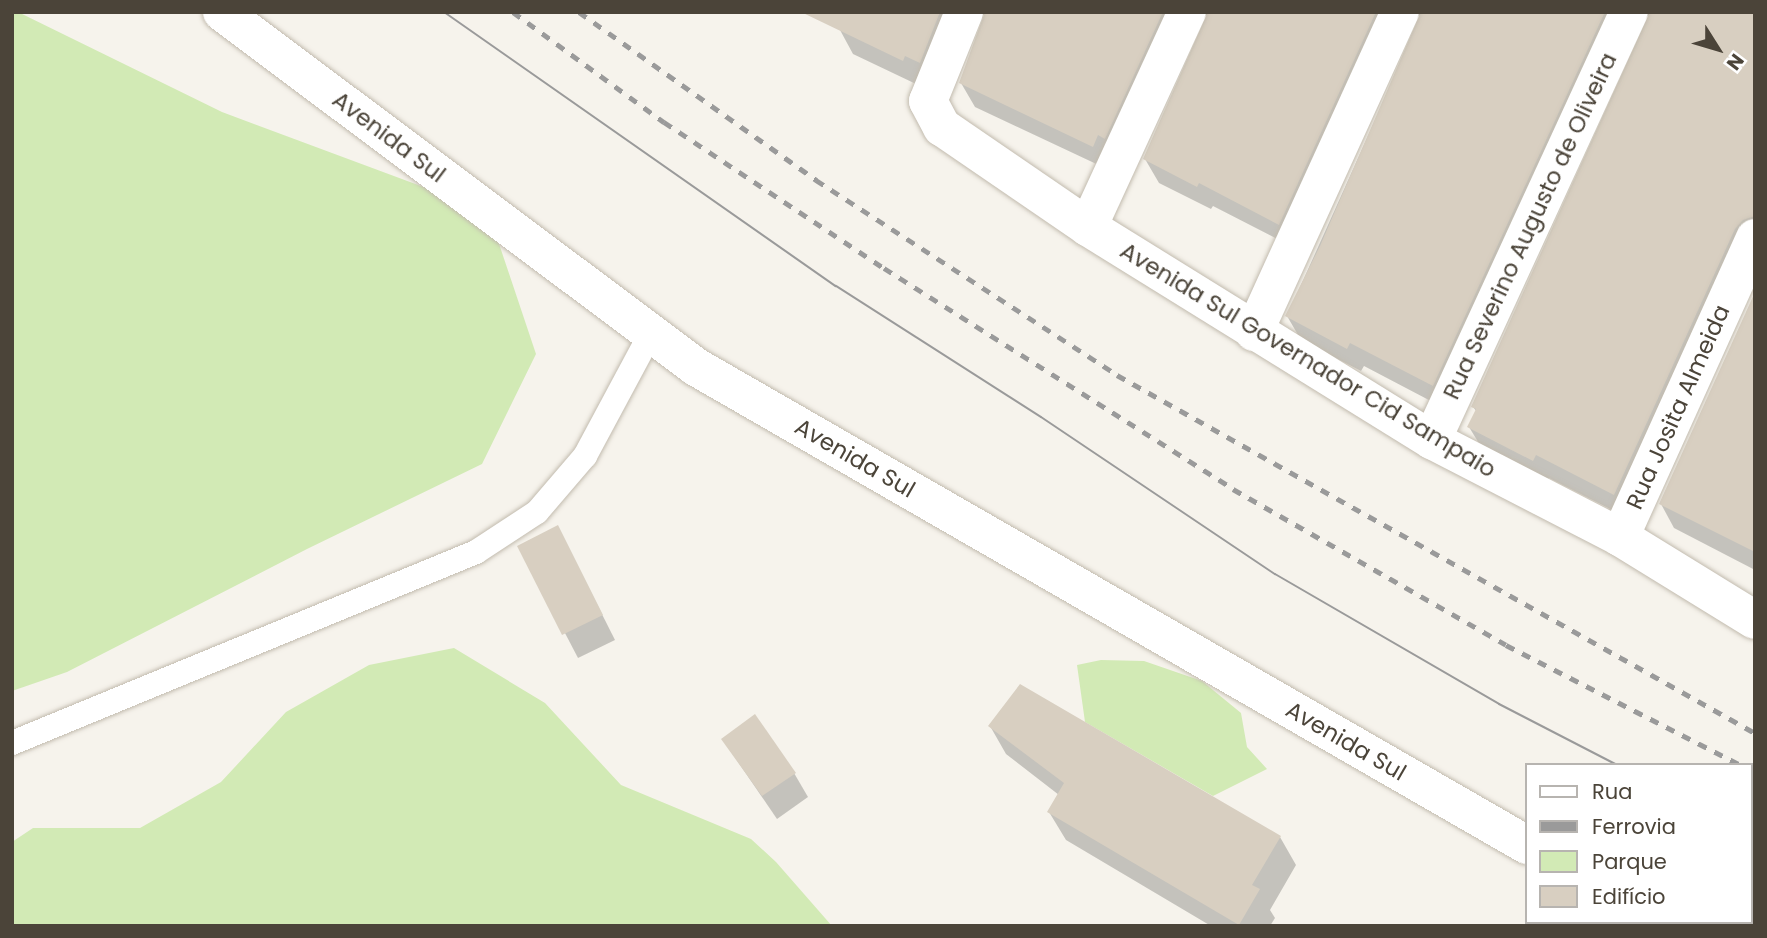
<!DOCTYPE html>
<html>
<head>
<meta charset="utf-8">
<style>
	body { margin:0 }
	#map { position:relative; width:1767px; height:938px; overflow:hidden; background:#f6f3ec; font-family:Poppins,sans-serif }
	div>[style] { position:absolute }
	.green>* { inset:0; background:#d2eab5 }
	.shadow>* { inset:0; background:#0003 }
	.building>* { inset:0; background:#d8cfc1 }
	.path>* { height:4.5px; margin-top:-2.25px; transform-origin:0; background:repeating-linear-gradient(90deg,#c4b79f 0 3.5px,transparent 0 7px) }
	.roads { filter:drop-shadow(0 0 2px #c2bbae) drop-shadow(0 0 2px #c2bbae) }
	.service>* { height:24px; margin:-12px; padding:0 12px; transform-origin:12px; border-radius:12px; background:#fff }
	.minor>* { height:38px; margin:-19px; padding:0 19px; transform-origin:19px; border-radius:19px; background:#fff }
	.tram>* { height:2px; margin:-1px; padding:0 1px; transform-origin:1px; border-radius:1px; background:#9a9a9a }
	.rail>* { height:5px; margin-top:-2.5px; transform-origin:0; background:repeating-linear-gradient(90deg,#9a9a9a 0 9px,transparent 0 18px) }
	span { translate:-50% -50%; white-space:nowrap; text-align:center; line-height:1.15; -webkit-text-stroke:7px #fff; paint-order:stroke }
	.street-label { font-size:23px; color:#4b4439 }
	.frame { position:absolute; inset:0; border:14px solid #4b4439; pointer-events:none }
	.legend { position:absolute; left:1525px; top:763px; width:228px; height:161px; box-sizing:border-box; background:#fff; border:2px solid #b7b4b0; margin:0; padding:9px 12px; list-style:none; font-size:21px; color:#4b4439 }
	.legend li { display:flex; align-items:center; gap:14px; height:35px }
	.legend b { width:35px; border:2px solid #b7b4b0 }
	.north { position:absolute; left:1683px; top:14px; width:70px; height:70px; -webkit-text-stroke:5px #fff; paint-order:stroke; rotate:127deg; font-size:19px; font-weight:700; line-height:28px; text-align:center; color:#4b4439 }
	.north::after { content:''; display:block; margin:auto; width:24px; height:32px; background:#4b4439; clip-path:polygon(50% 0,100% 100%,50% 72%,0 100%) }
</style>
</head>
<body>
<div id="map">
	<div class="green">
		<div style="clip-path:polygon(12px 12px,18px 12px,222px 112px,488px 211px,536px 354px,482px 464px,307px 549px,67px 672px,12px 691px)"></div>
		<div style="clip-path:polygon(454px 648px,545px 703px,621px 785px,751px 839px,776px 862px,832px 926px,12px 926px,12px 842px,33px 828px,140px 828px,221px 782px,286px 712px,369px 665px)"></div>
		<div style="clip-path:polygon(1101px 660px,1144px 661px,1202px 681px,1241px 713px,1247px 747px,1267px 769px,1213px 796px,1085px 722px,1077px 665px)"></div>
	</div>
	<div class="shadow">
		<div style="clip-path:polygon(848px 12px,1755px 12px,1755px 245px,1628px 518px,1549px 478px,1547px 483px,1483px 450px,1469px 427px,1477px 412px,1473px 407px,1651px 16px,1641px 14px,1446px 409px,1364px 366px,1361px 371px,1301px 340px,1287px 316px,1422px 16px,1412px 14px,1293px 247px,1213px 206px,1211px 209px,1159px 183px,1145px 159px,1209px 16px,1199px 14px,1107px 169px,975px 107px,961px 83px,987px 15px,975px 14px,916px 84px,853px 54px,840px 30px)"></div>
		<div style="clip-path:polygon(1755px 296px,1755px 570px,1674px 528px,1661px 504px)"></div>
		<div style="clip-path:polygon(558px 527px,615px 640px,578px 658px,520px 547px)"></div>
		<div style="clip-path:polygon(990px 726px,1280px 837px,1296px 865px,1270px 910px,1275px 918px,1270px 926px,1211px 926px,1066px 840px,1049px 812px,1059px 795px,1006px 754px)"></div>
		<div style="clip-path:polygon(723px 740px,794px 773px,808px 797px,777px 819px)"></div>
	</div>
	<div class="building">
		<div style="clip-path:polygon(801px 12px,940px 12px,920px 63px,905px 56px,903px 61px)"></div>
		<div style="clip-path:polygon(985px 12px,1163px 12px,1105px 139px,1098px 135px,1093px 147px,959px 83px)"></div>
		<div style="clip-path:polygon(1208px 12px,1376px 12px,1279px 225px,1199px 183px,1197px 187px,1143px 159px)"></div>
		<div style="clip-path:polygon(1421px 12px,1605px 12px,1433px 386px,1350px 343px,1347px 349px,1285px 316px,1320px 246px)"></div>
		<div style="clip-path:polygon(1650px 12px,1755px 12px,1755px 216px,1743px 220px,1735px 229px,1614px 495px,1536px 455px,1533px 461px,1467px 427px,1476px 409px,1471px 407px)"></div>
		<div style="clip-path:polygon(1755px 292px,1755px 552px,1659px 504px)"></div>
		<div style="clip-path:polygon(558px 525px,603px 615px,562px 635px,517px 546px)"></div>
		<div style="clip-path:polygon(1020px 684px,1281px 836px,1252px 885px,1260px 889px,1239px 925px,1047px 812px,1064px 783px,988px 726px)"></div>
		<div style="clip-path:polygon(755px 714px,796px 773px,762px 796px,721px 739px)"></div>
	</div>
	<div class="path">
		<div style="left:1751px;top:888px;width:8px;rotate:-60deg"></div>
		<div style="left:1751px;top:901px;width:4px;rotate:27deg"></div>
	</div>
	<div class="roads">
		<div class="service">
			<div style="left:12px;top:743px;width:502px;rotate:-22.37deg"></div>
			<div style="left:476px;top:552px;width:73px;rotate:-33.3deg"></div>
			<div style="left:537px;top:512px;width:74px;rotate:-49.4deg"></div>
			<div style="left:585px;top:456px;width:140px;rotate:-61.8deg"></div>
		</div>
		<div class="minor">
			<div style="left:222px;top:12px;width:592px;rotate:36.83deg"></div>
			<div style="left:696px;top:367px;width:959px;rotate:29.91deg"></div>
			<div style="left:964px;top:12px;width:96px;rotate:112deg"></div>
			<div style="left:928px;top:101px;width:30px;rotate:62deg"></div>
			<div style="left:942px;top:127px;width:177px;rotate:34.4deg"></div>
			<div style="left:1088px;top:227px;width:405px;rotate:31.8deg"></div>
			<div style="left:1432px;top:440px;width:212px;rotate:27.3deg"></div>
			<div style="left:1620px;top:537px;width:158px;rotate:31.6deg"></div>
			<div style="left:1088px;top:227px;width:237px;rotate:-65.3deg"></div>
			<div style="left:1254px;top:332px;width:352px;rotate:-65.5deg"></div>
			<div style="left:1432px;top:440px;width:471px;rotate:-65.3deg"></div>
			<div style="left:1620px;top:537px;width:328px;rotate:-65.7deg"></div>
			<div style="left:1662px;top:922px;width:7px;rotate:34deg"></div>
		</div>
	</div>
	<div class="tram">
		<div style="left:444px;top:12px;width:478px;rotate:35deg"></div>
		<div style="left:836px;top:286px;width:243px;rotate:32.6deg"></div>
		<div style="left:1041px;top:417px;width:282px;rotate:33.9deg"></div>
		<div style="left:1275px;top:574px;width:259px;rotate:30.1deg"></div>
		<div style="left:1499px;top:704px;width:133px;rotate:27.3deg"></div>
		<div style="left:1751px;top:832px;width:4px;rotate:27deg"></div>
	</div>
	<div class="rail">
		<div style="left:513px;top:12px;width:187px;rotate:36.1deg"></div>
		<div style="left:664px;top:122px;width:264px;rotate:33.6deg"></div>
		<div style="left:884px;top:268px;width:413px;rotate:32.3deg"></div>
		<div style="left:1233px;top:489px;width:314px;rotate:29.7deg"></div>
		<div style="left:1506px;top:645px;width:263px;rotate:27.1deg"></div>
		<div style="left:579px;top:12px;width:291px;rotate:35.3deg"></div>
		<div style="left:816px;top:180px;width:359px;rotate:32.9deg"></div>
		<div style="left:1117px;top:375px;width:732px;rotate:29.3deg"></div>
		<div style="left:1751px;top:771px;width:4px;rotate:14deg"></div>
	</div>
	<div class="street-label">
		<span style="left:389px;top:137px;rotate:37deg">Avenida Sul</span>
		<span style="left:1530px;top:226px;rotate:-65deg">Rua Severino Augusto de Oliveira</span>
		<span style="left:1308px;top:360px;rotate:31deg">Avenida Sul Governador Cid Sampaio</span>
		<span style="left:1678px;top:407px;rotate:-66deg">Rua Josita Almeida</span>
		<span style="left:855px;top:458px;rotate:30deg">Avenida Sul</span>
		<span style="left:1346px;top:741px;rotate:30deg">Avenida Sul</span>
	</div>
	<div class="frame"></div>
	<ul class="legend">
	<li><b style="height:9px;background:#fff"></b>Rua</li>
	<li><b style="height:9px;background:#9a9a9a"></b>Ferrovia</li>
	<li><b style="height:19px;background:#d2eab5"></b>Parque</li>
	<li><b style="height:19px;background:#d8cfc1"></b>Edifício</li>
	</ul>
	<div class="north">N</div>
</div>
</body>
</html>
